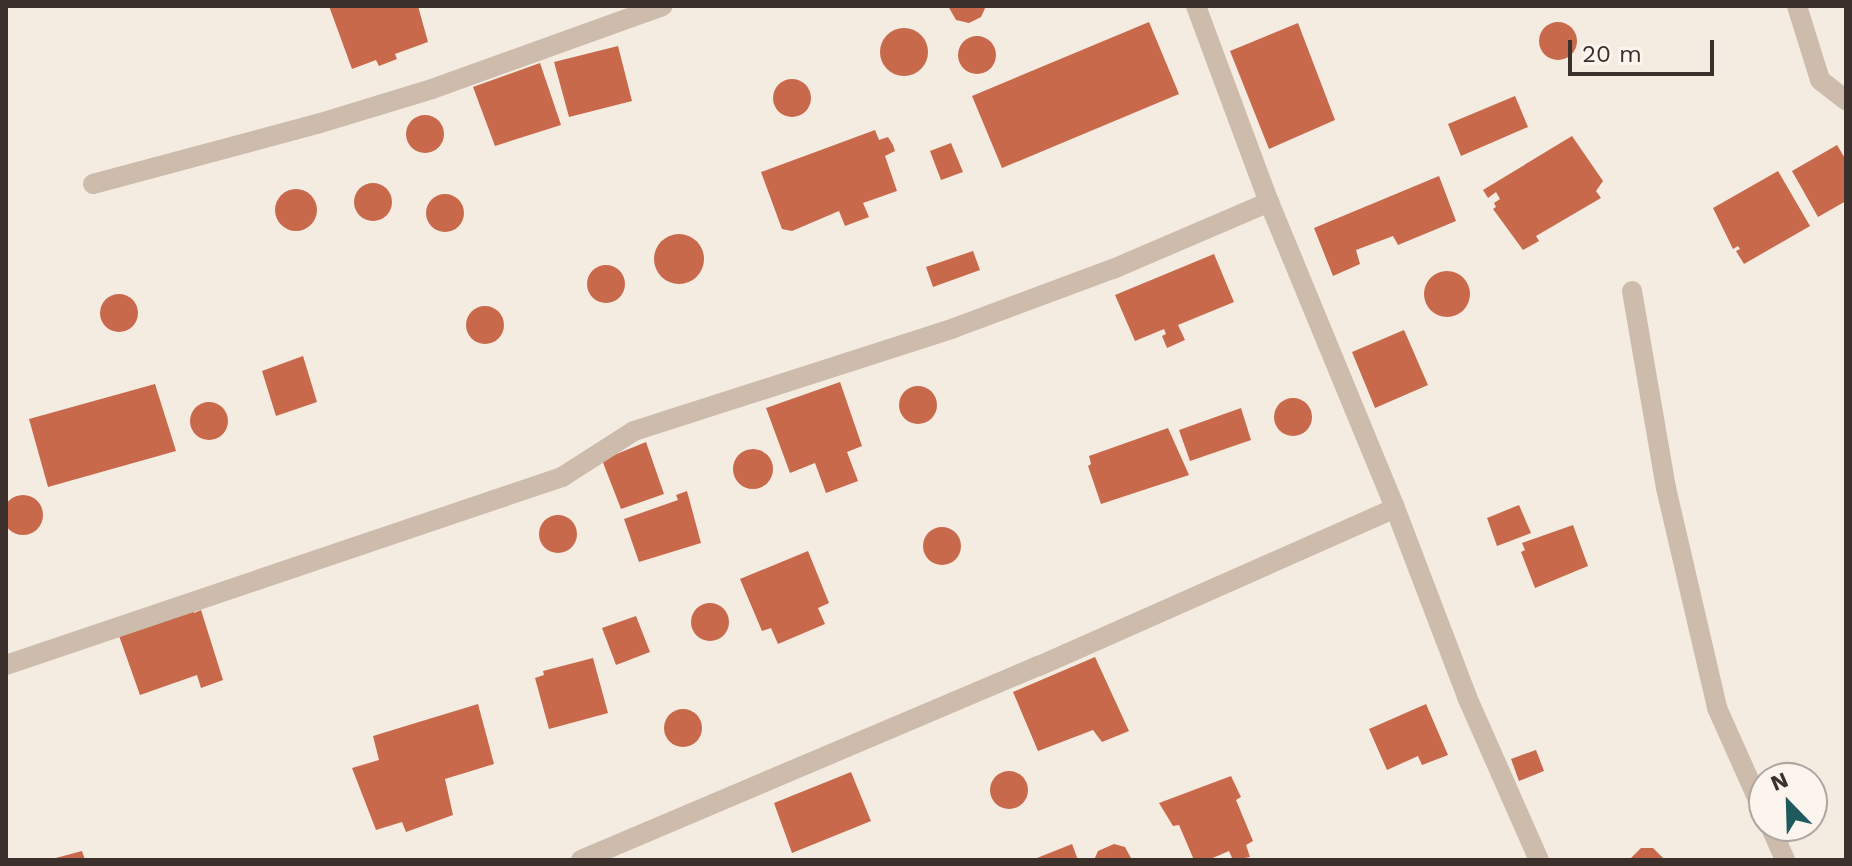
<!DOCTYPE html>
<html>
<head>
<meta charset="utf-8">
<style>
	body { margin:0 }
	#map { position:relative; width:1852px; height:866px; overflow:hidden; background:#f4ebe1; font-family:"Work Sans",sans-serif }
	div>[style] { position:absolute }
	.building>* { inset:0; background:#c8694b }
	.round { border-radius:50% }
	.street>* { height:20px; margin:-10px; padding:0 10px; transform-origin:10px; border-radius:10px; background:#cdbbac }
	span { translate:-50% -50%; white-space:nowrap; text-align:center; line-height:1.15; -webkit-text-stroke:6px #fbf5ee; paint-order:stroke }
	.frame { position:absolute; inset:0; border:8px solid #3b302b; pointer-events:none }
	.north { position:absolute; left:1748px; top:762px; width:80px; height:80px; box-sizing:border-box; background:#fbf5ee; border:2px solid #aea6a0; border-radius:50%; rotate:337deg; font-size:22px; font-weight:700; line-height:32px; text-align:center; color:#3b302b }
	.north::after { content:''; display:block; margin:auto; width:28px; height:36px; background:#1f5a5e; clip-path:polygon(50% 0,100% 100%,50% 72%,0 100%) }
	.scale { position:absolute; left:1568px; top:40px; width:146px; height:36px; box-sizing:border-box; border:4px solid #3b302b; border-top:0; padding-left:10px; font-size:24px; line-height:28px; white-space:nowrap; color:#3b302b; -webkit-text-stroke:6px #fbf5ee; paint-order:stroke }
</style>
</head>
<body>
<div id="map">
	<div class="building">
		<div style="clip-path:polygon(329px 6px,418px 6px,428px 42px,395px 54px,397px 59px,379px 66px,376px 60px,352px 69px)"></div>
		<div style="clip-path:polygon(948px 6px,986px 6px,981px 17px,969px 23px,956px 20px)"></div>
		<div class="round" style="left:1539px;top:22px;width:38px;height:38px"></div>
		<div style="clip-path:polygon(1149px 22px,1179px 94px,1002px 168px,972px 96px)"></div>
		<div style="clip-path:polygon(1298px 23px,1335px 120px,1269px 149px,1230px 51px)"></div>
		<div class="round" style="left:880px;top:28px;width:48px;height:48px"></div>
		<div class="round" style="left:958px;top:36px;width:38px;height:38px"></div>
		<div style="clip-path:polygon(618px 46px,632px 101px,569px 117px,554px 62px)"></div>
		<div style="clip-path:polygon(540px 63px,561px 125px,495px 146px,473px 87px)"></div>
		<div class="round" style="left:773px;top:79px;width:38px;height:38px"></div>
		<div style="clip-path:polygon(1515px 96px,1528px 127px,1461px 156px,1448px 124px)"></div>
		<div class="round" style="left:406px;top:115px;width:38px;height:38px"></div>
		<div style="clip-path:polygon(875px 130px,879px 140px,888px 137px,893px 145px,895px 151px,885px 156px,897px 191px,863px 203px,869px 217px,845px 226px,839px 211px,792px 231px,782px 229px,761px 172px)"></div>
		<div style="clip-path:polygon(1572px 136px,1603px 181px,1596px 191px,1601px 198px,1536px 236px,1539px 241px,1523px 250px,1493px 209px,1496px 207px,1494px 203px,1500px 199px,1496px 192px,1488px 198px,1483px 190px)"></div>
		<div style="clip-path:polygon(951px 143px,963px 172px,941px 180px,930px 151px)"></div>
		<div style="clip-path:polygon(1837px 145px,1846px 160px,1846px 201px,1818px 217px,1792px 171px)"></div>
		<div style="clip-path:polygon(1778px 171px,1810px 226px,1744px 264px,1736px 251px,1740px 249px,1738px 246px,1733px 249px,1713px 208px)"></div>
		<div style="clip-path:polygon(1439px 176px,1456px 221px,1398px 245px,1393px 236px,1356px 250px,1360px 264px,1333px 276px,1314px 228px)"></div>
		<div class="round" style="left:354px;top:183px;width:38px;height:38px"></div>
		<div class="round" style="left:275px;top:189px;width:42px;height:42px"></div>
		<div class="round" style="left:426px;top:194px;width:38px;height:38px"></div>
		<div class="round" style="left:654px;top:234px;width:50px;height:50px"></div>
		<div style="clip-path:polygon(973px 251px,980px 270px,933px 287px,926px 267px)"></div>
		<div style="clip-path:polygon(1214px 254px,1234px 302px,1178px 325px,1185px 340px,1167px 348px,1162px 336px,1166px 334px,1164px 329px,1135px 341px,1115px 295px)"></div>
		<div class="round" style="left:587px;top:265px;width:38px;height:38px"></div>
		<div class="round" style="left:1424px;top:271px;width:46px;height:46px"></div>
		<div class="round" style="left:100px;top:294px;width:38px;height:38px"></div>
		<div class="round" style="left:466px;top:306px;width:38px;height:38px"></div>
		<div style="clip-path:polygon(1404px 330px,1428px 385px,1375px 408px,1352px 352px)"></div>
		<div style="clip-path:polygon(303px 356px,317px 402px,276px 416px,262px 371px)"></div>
		<div style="clip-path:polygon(840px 382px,862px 446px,847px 452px,858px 481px,826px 493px,815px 463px,790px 473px,766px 408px)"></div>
		<div style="clip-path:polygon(155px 384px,176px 451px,48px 487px,29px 419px)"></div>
		<div class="round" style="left:899px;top:386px;width:38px;height:38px"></div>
		<div class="round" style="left:1274px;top:398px;width:38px;height:38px"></div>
		<div class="round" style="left:190px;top:402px;width:38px;height:38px"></div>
		<div style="clip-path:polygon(1241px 408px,1251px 440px,1190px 461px,1179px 430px)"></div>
		<div style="clip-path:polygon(1168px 428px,1189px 475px,1101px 504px,1088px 466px,1091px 464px,1089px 456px)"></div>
		<div style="clip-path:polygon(646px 442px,664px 494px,621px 509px,602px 460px)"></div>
		<div class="round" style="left:733px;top:449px;width:40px;height:40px"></div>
		<div style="clip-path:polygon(687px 491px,701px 543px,639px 562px,624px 519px,678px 500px,676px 495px)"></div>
		<div class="round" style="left:3px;top:495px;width:40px;height:40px"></div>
		<div style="clip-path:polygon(1519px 505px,1531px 533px,1497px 546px,1487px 518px)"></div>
		<div class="round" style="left:539px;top:515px;width:38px;height:38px"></div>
		<div style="clip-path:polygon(1573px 525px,1588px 566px,1535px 588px,1521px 552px,1525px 550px,1522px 543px)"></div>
		<div class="round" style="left:923px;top:527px;width:38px;height:38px"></div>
		<div style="clip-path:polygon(808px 551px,829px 603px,818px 608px,825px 624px,778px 644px,771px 628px,762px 631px,740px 579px)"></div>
		<div class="round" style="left:691px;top:603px;width:38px;height:38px"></div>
		<div style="clip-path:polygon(193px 608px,194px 613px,201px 610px,223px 680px,201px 688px,197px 675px,140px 695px,118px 633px)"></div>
		<div style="clip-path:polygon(636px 616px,650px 652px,616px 665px,602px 628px)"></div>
		<div style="clip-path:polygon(1095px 657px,1129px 731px,1102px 742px,1093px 730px,1038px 751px,1013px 692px)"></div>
		<div style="clip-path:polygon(593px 658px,608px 713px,549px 729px,535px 678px,544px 675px,543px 671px)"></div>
		<div style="clip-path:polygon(478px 704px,494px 764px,445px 779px,453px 815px,406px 832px,402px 822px,376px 830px,352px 768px,379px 760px,373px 736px)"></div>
		<div style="clip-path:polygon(1426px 704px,1448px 755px,1422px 765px,1418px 756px,1387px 770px,1369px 729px)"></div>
		<div class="round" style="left:664px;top:709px;width:38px;height:38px"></div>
		<div style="clip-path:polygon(1536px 750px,1544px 771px,1519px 781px,1511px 759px)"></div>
		<div class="round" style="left:990px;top:771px;width:38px;height:38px"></div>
		<div style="clip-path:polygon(851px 772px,871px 821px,792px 853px,774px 803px)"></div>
		<div style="clip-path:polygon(1231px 776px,1241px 797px,1236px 800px,1253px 841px,1246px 845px,1250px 857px,1233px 860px,1229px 851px,1208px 860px,1194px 860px,1179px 825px,1173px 826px,1159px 803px)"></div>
		<div style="clip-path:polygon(1072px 844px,1078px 860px,1032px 860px)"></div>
		<div style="clip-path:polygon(1114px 844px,1125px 847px,1132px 860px,1094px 860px,1098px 851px)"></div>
		<div style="clip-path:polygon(1641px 848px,1653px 848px,1665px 860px,1629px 860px)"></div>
		<div style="clip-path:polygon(82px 851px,85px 860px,53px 860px,52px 859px)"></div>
	</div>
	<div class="street">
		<div style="left:1196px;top:6px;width:209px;rotate:69.6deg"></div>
		<div style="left:1797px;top:6px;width:77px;rotate:72.7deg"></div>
		<div style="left:1820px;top:80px;width:33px;rotate:38deg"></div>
		<div style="left:93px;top:184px;width:232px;rotate:-15deg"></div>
		<div style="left:317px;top:124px;width:120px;rotate:-16.9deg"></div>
		<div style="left:432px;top:89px;width:245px;rotate:-19.8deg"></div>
		<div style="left:1632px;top:291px;width:200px;rotate:80.2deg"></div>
		<div style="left:1666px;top:488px;width:226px;rotate:76.9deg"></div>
		<div style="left:1717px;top:708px;width:115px;rotate:65.9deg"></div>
		<div style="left:6px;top:665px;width:587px;rotate:-18.68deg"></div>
		<div style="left:562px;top:477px;width:85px;rotate:-32.6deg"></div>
		<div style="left:634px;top:431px;width:336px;rotate:-17.8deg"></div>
		<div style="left:954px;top:328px;width:170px;rotate:-20.4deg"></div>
		<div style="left:1113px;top:269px;width:170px;rotate:-23.2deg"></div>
		<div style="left:1269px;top:202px;width:331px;rotate:67.6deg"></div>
		<div style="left:1395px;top:508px;width:202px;rotate:69.1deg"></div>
		<div style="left:1467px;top:697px;width:178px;rotate:66.2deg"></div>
		<div style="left:1770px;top:826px;width:37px;rotate:66deg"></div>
		<div style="left:581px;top:860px;width:497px;rotate:-23deg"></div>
		<div style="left:1039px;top:666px;width:389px;rotate:-23.9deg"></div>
	</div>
	<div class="frame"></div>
	<div class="north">N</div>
	<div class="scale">20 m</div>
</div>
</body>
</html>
